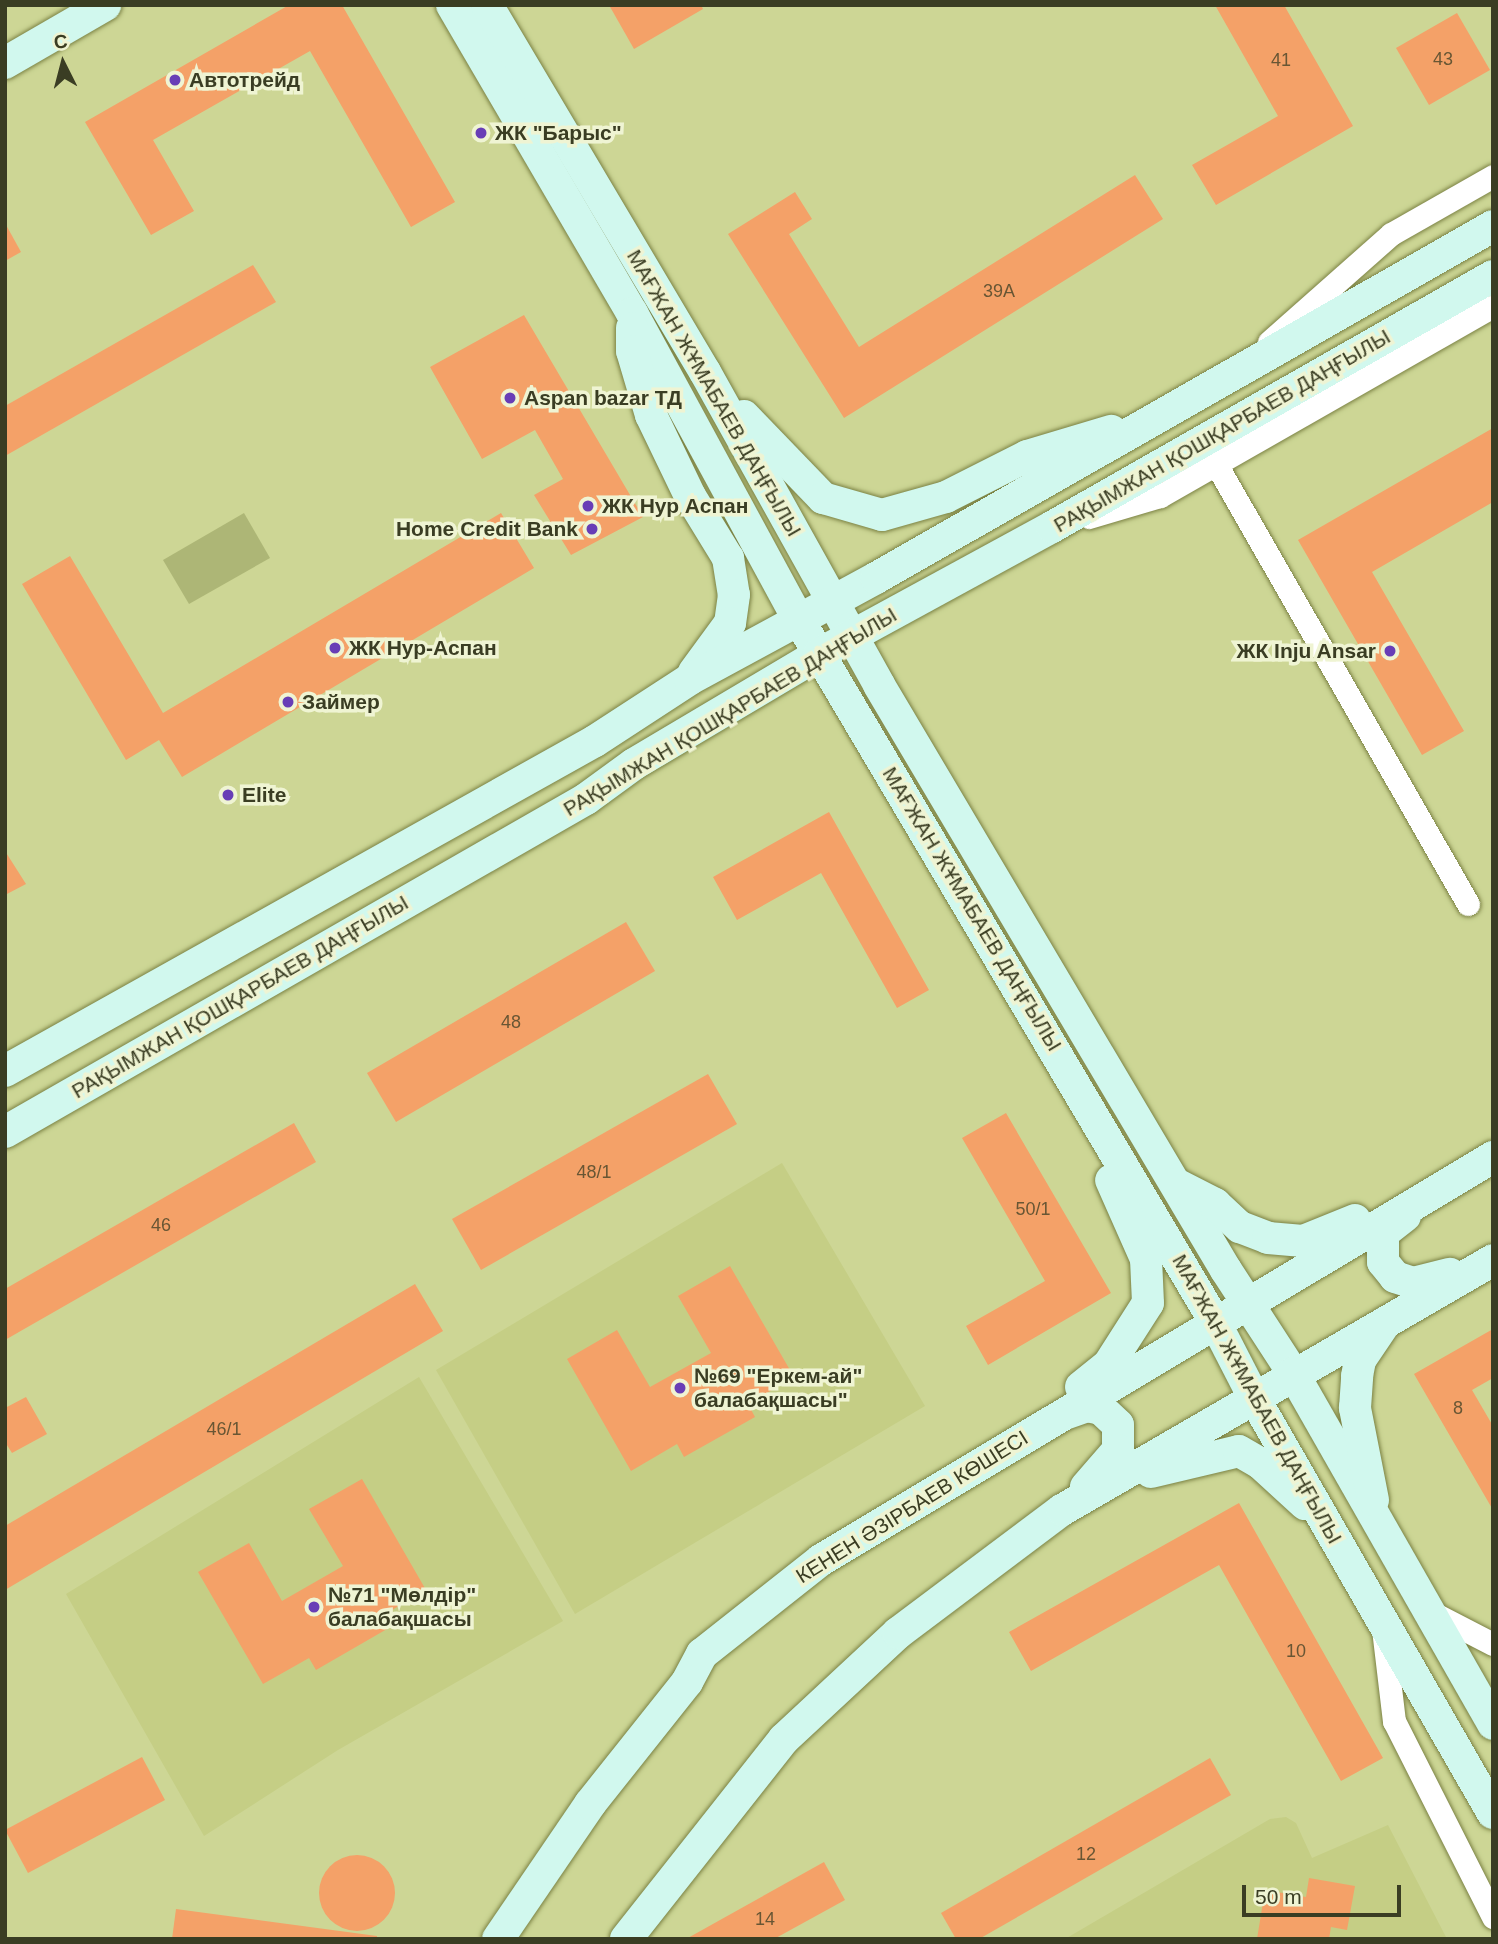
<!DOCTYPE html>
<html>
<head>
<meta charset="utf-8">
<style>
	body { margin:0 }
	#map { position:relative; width:1498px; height:1944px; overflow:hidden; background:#cdd695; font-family:Helvetica,sans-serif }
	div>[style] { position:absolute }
	.built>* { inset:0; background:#c5ce85 }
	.green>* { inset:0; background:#adb676 }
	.building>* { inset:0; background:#f4a168 }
	.round { border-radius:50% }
	.roads { filter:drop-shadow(0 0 2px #7b8244) drop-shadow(0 0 2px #7b8244) }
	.street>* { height:23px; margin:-11.5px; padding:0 11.5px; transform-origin:11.5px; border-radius:11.5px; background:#fff }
	.secondary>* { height:32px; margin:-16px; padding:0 16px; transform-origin:16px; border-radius:16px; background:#d1f8ee }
	.dots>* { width:19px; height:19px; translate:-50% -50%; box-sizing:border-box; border:4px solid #eff4d3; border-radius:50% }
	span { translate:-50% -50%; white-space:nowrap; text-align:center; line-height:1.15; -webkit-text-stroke:7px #eff4d3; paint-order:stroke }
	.number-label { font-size:18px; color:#685634 }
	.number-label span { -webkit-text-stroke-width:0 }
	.poi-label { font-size:21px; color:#3a3d23; font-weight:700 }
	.left { translate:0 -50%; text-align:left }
	.right { translate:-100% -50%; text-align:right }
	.street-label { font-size:21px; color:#3a3d23 }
	.frame { position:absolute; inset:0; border:7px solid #3a3d23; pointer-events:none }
	.north { position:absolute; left:28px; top:28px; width:70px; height:70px; -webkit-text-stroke:5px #eff4d3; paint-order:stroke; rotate:354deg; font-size:19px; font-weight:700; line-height:28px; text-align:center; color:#3a3d23 }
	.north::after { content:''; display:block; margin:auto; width:24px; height:32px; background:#3a3d23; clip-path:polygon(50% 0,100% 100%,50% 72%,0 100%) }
	.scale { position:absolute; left:1242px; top:1885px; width:159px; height:32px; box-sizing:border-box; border:4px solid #3a3d23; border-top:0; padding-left:9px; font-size:21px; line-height:24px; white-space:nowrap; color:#3a3d23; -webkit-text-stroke:5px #eff4d3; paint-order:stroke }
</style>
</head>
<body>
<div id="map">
	<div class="built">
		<div style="clip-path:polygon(782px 1163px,925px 1406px,575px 1614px,436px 1370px)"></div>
		<div style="clip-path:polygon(419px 1377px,563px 1621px,338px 1750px,204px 1836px,66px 1594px)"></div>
		<div style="clip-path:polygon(1286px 1817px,1296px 1823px,1312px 1858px,1388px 1825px,1447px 1939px,1065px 1939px,1270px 1819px)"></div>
	</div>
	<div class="green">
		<div style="clip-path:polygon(244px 513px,270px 558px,189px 604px,163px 560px)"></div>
	</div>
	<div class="building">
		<div style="clip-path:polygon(289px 5px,342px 5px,455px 202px,411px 227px,310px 51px,153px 140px,194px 211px,151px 235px,85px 122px)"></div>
		<div style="clip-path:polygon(609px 5px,701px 5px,703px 9px,634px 49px)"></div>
		<div style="clip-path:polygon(1215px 5px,1284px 5px,1353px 126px,1216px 205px,1192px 165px,1278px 116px)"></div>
		<div style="clip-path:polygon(1457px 13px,1490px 70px,1429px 105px,1396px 48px)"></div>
		<div style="clip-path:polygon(1135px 175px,1163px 219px,844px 418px,728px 234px,795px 192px,812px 219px,789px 234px,859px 347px)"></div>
		<div style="clip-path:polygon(5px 223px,21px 252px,5px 261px)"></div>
		<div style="clip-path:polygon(253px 265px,276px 302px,5px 456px,5px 406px)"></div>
		<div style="clip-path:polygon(524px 315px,643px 517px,571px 555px,534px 495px,563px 479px,535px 430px,482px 459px,430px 367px)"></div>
		<div style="clip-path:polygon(1493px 428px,1493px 502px,1372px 572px,1464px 731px,1422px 755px,1298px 540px)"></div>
		<div style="clip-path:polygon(501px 513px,534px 568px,182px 777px,159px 740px,126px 760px,22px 584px,70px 556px,163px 713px)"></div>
		<div style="clip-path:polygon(829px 812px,929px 990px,897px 1008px,821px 873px,737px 920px,713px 877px)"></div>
		<div style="clip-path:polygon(5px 851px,26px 884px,5px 895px)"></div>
		<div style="clip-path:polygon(626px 922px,655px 971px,396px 1122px,367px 1073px)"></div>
		<div style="clip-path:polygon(708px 1074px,737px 1124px,481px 1270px,452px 1219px)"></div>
		<div style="clip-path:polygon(1006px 1113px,1111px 1293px,988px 1365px,966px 1326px,1045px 1281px,962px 1138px)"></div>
		<div style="clip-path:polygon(294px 1123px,316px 1162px,5px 1340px,5px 1289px)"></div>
		<div style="clip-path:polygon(730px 1266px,794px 1377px,748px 1404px,755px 1417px,684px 1457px,677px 1444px,631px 1471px,567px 1359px,617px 1330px,650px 1387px,711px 1353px,678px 1296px)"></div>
		<div style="clip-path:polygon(415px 1284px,443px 1331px,5px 1590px,5px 1526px)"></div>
		<div style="clip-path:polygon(1493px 1329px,1493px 1378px,1472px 1390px,1493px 1426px,1493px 1510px,1414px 1374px)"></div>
		<div style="clip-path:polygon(26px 1397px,47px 1434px,12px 1453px,5px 1442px,5px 1408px)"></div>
		<div style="clip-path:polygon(362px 1479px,426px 1590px,380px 1617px,387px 1629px,316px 1670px,309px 1658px,263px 1684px,198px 1572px,249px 1543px,282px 1601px,343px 1566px,309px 1509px)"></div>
		<div style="clip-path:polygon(1239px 1503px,1383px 1758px,1341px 1781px,1219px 1565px,1031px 1671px,1009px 1632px)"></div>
		<div style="clip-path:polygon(142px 1757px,165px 1800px,28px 1873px,5px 1830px)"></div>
		<div style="clip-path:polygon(1210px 1758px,1231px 1795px,979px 1939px,956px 1939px,941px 1913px)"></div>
		<div class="round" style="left:319px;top:1855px;width:76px;height:76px"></div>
		<div style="clip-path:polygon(824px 1862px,845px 1900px,774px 1939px,686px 1939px)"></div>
		<div style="clip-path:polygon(1309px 1878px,1355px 1886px,1347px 1930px,1331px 1927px,1329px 1939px,1257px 1939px,1265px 1890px,1306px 1897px)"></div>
		<div style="clip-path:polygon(176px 1909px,377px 1936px,377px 1939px,172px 1939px)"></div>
	</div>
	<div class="roads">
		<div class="street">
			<div style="left:1269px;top:342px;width:163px;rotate:-41.5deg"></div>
			<div style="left:1391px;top:234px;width:117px;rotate:-29.6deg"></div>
			<div style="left:1216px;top:464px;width:507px;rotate:60.2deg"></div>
			<div style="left:1089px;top:517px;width:74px;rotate:-16.5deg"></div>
			<div style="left:1160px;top:496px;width:383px;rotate:-29.7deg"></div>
			<div style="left:1427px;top:1610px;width:74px;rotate:27.3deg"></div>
			<div style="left:1383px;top:1629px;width:93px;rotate:83.2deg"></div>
			<div style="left:1394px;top:1721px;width:220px;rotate:63.2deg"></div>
		</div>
		<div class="secondary">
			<div style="left:452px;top:5px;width:357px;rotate:59.7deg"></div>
			<div style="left:632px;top:313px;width:349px;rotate:61.5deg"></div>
			<div style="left:799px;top:620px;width:816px;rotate:59.35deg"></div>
			<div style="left:1215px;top:1322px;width:83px;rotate:62.8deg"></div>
			<div style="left:1253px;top:1396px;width:481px;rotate:60.1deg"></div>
			<div style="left:487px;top:5px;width:427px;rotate:59.3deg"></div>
			<div style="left:705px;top:372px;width:358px;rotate:60.9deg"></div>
			<div style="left:879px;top:685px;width:680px;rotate:59.33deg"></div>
			<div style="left:1226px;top:1270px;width:123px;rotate:57deg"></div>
			<div style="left:1293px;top:1373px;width:404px;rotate:60.3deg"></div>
			<div style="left:5px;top:63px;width:116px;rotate:-30.1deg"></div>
			<div style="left:632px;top:328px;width:23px;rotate:90deg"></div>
			<div style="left:632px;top:351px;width:67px;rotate:73.5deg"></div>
			<div style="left:651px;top:415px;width:90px;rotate:64.3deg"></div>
			<div style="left:690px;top:496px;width:73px;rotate:58.5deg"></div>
			<div style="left:728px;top:558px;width:37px;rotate:81deg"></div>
			<div style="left:734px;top:595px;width:28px;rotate:98deg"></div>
			<div style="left:730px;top:623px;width:61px;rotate:126.3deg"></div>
			<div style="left:744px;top:416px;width:114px;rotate:46.1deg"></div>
			<div style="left:823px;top:498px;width:61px;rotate:16.1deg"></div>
			<div style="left:882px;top:515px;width:66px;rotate:-15.7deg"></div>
			<div style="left:946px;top:497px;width:91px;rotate:-26.8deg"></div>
			<div style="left:1027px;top:456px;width:88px;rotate:-16.6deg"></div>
			<div style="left:5px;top:1071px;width:676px;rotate:-29.22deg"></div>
			<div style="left:595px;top:741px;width:113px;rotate:-33.1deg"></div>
			<div style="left:690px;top:679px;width:212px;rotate:-28.5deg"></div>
			<div style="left:876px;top:578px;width:710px;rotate:-29.7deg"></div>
			<div style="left:5px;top:1132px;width:670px;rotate:-29.82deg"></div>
			<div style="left:586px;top:799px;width:59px;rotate:-36.1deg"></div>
			<div style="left:634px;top:764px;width:215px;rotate:-30.7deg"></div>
			<div style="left:819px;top:654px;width:265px;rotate:-28.6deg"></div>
			<div style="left:1052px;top:527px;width:507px;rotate:-29.65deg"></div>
			<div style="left:1176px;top:1184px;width:44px;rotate:27.1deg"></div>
			<div style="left:1215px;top:1204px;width:34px;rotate:43deg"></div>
			<div style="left:1240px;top:1227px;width:30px;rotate:21deg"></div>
			<div style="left:1268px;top:1238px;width:35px;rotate:5deg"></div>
			<div style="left:1303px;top:1241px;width:56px;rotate:-22deg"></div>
			<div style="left:1405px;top:1216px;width:28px;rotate:142deg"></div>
			<div style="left:1383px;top:1233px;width:29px;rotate:90deg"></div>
			<div style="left:1383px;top:1262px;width:19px;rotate:51deg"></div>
			<div style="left:1395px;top:1277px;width:19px;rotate:18deg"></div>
			<div style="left:1413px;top:1283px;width:38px;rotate:-14deg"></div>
			<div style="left:1081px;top:1387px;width:36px;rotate:-39deg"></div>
			<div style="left:1109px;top:1364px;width:72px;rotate:-57.4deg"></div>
			<div style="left:1148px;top:1303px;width:44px;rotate:-92.6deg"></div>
			<div style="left:1146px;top:1259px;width:86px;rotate:-113.9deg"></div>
			<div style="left:1067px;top:1413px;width:21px;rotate:-19deg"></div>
			<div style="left:1087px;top:1406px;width:14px;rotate:12deg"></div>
			<div style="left:1101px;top:1409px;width:23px;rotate:43deg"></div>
			<div style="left:1118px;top:1425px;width:25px;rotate:90deg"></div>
			<div style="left:1118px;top:1450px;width:49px;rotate:130.9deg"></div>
			<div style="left:1151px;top:1472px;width:90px;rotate:-13.4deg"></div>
			<div style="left:1239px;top:1451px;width:24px;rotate:30deg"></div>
			<div style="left:1260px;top:1463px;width:61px;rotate:42.3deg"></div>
			<div style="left:1373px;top:1500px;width:94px;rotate:-101.1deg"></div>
			<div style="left:1355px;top:1408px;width:32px;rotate:-86deg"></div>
			<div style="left:1357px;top:1376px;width:16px;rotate:-79deg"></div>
			<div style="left:1360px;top:1360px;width:45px;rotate:-56deg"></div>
			<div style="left:498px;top:1939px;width:163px;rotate:-55.7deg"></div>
			<div style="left:590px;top:1804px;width:156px;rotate:-51.5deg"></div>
			<div style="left:687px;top:1682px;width:32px;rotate:-62deg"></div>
			<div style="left:702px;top:1654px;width:152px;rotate:-38.3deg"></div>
			<div style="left:821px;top:1560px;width:784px;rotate:-30.95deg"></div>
			<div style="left:626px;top:1939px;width:255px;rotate:-51.7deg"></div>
			<div style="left:784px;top:1739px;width:156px;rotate:-42.9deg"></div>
			<div style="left:898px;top:1633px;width:205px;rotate:-36.9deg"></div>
			<div style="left:1062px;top:1510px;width:498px;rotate:-30.1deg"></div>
		</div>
	</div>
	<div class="dots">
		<div style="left:175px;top:80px;background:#683eb6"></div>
		<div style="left:481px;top:133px;background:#683eb6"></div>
		<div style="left:510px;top:398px;background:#683eb6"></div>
		<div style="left:588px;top:506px;background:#683eb6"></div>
		<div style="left:592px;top:529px;background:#683eb6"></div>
		<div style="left:335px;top:648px;background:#683eb6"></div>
		<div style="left:1390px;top:651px;background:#683eb6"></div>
		<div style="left:288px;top:702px;background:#683eb6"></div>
		<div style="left:228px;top:795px;background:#683eb6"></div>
		<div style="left:680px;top:1388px;background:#683eb6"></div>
		<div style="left:314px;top:1607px;background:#683eb6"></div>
	</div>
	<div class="number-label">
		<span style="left:1443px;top:59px">43</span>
		<span style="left:1281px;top:60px">41</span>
		<span style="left:999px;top:291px">39A</span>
		<span style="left:511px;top:1022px">48</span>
		<span style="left:594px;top:1172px">48/1</span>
		<span style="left:1033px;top:1209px">50/1</span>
		<span style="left:161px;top:1225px">46</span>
		<span style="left:1458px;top:1408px">8</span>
		<span style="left:224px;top:1429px">46/1</span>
		<span style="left:1296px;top:1651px">10</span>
		<span style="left:1086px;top:1854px">12</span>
		<span style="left:765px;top:1919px">14</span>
	</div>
	<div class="poi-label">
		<span class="left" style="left:189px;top:80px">Автотрейд</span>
		<span class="left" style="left:495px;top:133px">ЖК "Барыс"</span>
		<span class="left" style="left:524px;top:398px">Aspan bazar ТД</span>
		<span class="left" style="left:602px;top:506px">ЖК Нур Аспан</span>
		<span class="right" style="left:578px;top:529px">Home Credit Bank</span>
		<span class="left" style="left:349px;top:648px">ЖК Нур-Аспан</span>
		<span class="right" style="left:1376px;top:651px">ЖК Inju Ansar</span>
		<span class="left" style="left:302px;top:702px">Займер</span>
		<span class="left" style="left:242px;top:795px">Elite</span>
		<span class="left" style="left:694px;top:1388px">№69 "Еркем-ай"<br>балабақшасы"</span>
		<span class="left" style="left:328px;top:1607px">№71 "Мөлдір"<br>балабақшасы</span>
	</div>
	<div class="street-label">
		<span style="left:714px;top:393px;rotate:60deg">МАҒЖАН ЖҰМАБАЕВ ДАҢҒЫЛЫ</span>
		<span style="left:1222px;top:431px;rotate:-30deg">РАҚЫМЖАН ҚОШҚАРБАЕВ ДАҢҒЫЛЫ</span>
		<span style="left:730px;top:712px;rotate:-31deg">РАҚЫМЖАН ҚОШҚАРБАЕВ ДАҢҒЫЛЫ</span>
		<span style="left:972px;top:909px;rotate:59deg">МАҒЖАН ЖҰМАБАЕВ ДАҢҒЫЛЫ</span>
		<span style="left:240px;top:997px;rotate:-30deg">РАҚЫМЖАН ҚОШҚАРБАЕВ ДАҢҒЫЛЫ</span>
		<span style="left:1257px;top:1399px;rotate:61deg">МАҒЖАН ЖҰМАБАЕВ ДАҢҒЫЛЫ</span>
		<span style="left:912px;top:1507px;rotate:-32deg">КЕНЕН ӘЗІРБАЕВ КӨШЕСІ</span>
	</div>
	<div class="frame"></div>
	<div class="north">С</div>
	<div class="scale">50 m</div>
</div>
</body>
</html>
